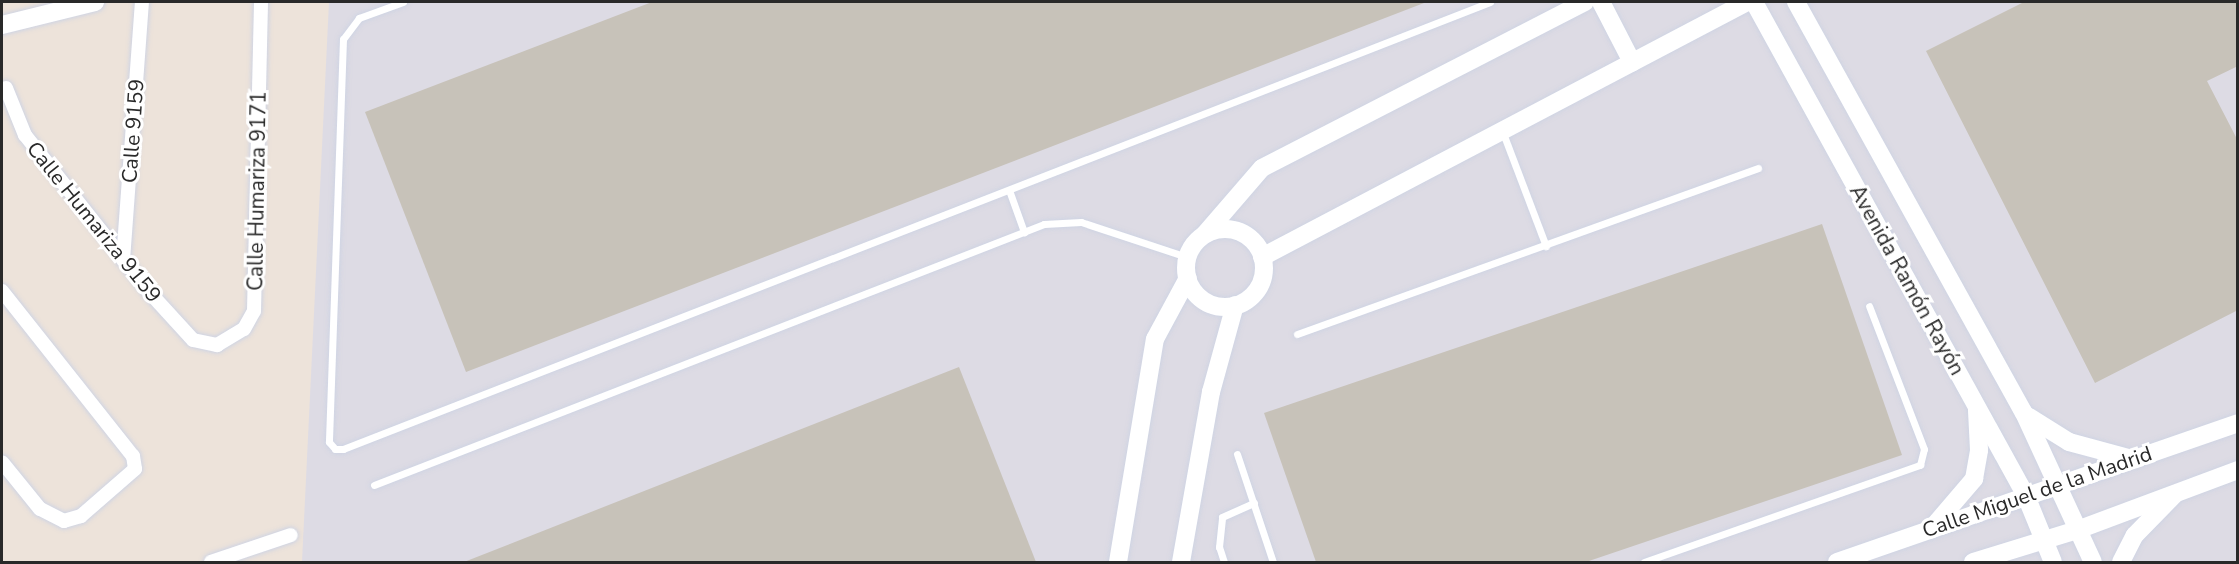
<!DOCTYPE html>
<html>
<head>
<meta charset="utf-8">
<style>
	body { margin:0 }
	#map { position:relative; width:2239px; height:564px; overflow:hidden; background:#ede3da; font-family:"Nunito Sans",sans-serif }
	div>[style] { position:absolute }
	.industrial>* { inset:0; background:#dddbe4 }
	.building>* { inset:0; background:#c7c2b9 }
	.roads { filter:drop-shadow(0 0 2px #cfd4e3) drop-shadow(0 0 2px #cfd4e3) }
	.lane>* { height:7px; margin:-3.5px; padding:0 3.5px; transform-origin:3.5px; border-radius:3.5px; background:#fff }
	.street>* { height:14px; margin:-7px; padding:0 7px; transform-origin:7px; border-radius:7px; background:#fff }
	.secondary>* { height:18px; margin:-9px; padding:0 9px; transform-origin:9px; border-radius:9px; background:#fff }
	.secondary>.ring { margin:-9px; padding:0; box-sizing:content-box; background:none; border:18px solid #fff; border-radius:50% }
	span { translate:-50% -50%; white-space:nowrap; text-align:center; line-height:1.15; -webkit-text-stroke:6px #fff; paint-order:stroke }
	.street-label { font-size:21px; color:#292929 }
	.frame { position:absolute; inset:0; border:3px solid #292929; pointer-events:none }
</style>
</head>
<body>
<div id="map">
	<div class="industrial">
		<div style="clip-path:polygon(329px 2px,2237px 2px,2237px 562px,302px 562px)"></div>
	</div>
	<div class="building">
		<div style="clip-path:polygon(652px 2px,1424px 2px,1424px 3px,466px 372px,365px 112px)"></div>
		<div style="clip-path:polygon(2024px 2px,2238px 2px,2238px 66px,2207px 81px,2238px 141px,2238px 310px,2095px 383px,1926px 51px)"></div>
		<div style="clip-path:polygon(1822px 224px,1902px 455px,1586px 562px,1316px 562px,1264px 413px)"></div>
		<div style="clip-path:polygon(959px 367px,1036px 562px,464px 562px)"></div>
	</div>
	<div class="roads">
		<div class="lane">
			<div style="left:403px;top:2px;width:47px;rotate:160deg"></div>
			<div style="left:359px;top:18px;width:26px;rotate:127deg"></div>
			<div style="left:343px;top:39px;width:403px;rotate:92deg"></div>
			<div style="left:329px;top:442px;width:9px;rotate:49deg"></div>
			<div style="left:335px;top:449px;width:8px"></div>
			<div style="left:343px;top:449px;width:1231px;rotate:-21.29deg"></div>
			<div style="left:1503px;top:133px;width:121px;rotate:69.2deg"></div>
			<div style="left:1009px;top:190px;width:45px;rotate:70.3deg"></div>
			<div style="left:1297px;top:334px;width:490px;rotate:-19.8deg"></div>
			<div style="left:1237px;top:454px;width:114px;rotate:71.6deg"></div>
			<div style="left:374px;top:485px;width:719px;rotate:-21.28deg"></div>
			<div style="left:1044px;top:224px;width:37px;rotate:-3deg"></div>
			<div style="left:1081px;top:222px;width:112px;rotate:18.3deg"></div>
			<div style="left:1224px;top:562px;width:16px;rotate:-108deg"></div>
			<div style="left:1219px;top:547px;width:30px;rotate:-84deg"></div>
			<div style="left:1222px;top:517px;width:35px;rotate:-24deg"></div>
			<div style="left:1644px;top:562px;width:293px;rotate:-19.4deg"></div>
			<div style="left:1920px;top:465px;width:16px;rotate:-76deg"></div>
			<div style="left:1924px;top:449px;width:153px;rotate:-111deg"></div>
		</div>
		<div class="street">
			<div style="left:6px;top:88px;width:51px;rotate:68deg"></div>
			<div style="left:25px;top:135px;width:203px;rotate:51.6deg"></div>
			<div style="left:151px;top:294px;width:62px;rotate:47.6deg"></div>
			<div style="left:193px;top:340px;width:25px;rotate:12deg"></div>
			<div style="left:217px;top:345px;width:31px;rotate:-31deg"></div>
			<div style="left:244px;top:329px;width:21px;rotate:-61deg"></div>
			<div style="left:254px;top:311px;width:309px;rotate:-88.7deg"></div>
			<div style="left:123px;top:260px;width:259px;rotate:-85.8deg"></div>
			<div style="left:2px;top:291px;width:211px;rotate:51.6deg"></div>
			<div style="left:133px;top:456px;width:13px;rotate:81deg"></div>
			<div style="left:135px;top:469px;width:72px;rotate:139deg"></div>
			<div style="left:81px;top:516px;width:18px;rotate:164deg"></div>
			<div style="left:64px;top:521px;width:27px;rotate:-153deg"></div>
			<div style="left:40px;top:509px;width:60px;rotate:-129deg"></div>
			<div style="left:211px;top:562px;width:84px;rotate:-18.6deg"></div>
		</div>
		<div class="secondary">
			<div style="left:1601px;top:2px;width:68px;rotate:62.7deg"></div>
			<div style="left:1754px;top:2px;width:564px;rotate:61.16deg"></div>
			<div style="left:2026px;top:496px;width:71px;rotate:67.8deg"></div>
			<div style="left:1796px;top:2px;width:470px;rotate:61deg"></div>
			<div style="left:2024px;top:413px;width:164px;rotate:65.2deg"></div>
			<div style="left:2px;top:25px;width:96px;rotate:-13.9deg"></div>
			<div class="ring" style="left:1186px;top:229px;width:60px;height:60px"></div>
			<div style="left:1205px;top:234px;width:87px;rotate:-49.2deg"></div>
			<div style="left:1262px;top:168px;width:363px;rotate:-27.2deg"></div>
			<div style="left:1262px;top:257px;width:548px;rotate:-27.73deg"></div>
			<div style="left:2029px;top:417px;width:47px;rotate:32deg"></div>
			<div style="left:2069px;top:442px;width:65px;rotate:15.1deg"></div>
			<div style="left:1932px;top:528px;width:65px;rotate:-49.4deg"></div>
			<div style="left:1974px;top:479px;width:29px;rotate:-80deg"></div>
			<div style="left:1979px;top:450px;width:40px;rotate:-92.9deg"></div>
			<div style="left:1118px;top:562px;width:226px;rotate:-80.6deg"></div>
			<div style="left:1155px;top:339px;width:69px;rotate:-61.6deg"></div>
			<div style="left:1181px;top:562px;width:173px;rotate:-80deg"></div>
			<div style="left:1211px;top:392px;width:90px;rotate:-74.6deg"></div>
			<div style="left:1837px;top:562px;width:424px;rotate:-19.1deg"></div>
			<div style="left:1973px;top:562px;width:112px;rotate:-17.1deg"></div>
			<div style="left:2080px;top:529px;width:169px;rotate:-20.5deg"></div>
			<div style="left:2121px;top:562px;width:30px;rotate:-63deg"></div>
			<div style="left:2135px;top:535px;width:57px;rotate:-45.7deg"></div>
		</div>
	</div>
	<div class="street-label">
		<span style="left:133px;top:131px;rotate:-86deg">Calle 9159</span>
		<span style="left:257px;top:191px;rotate:-89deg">Calle Humariza 9171</span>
		<span style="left:94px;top:222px;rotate:51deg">Calle Humariza 9159</span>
		<span style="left:1907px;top:280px;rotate:61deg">Avenida Ramón Rayón</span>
		<span style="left:2037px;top:492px;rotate:-19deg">Calle Miguel de la Madrid</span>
	</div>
	<div class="frame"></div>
</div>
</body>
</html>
